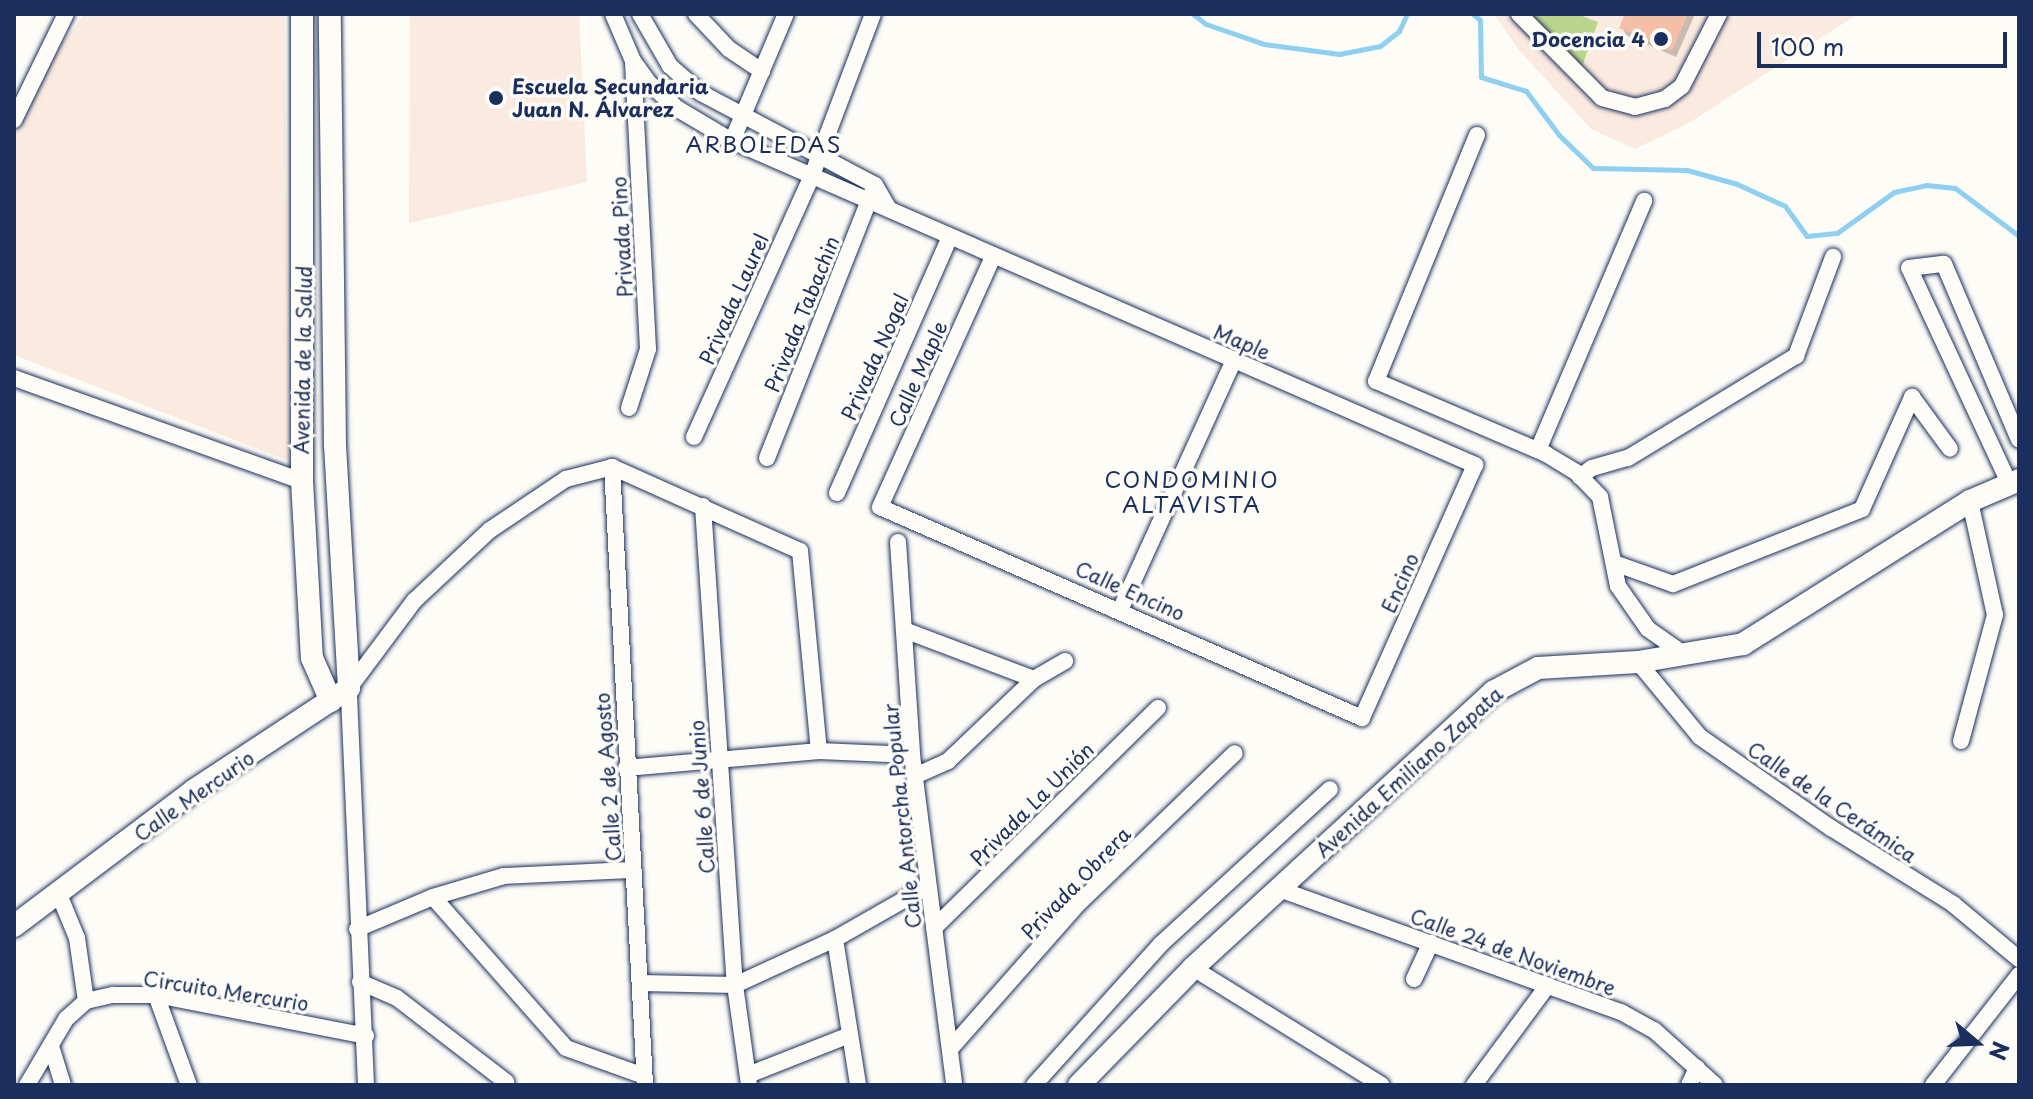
<!DOCTYPE html>
<html>
<head>
<meta charset="utf-8">
<style>
	body { margin:0 }
	#map { position:relative; width:2033px; height:1099px; overflow:hidden; background:#fdfcf7; font-family:"Playpen Sans",sans-serif }
	div>[style] { position:absolute }
	.built>* { inset:0; background:#fbeadf }
	.green>* { inset:0; background:#bad68e }
	.shadow>* { inset:0; background:#0003 }
	.stream>* { height:5px; margin:-2.5px; padding:0 2.5px; transform-origin:2.5px; border-radius:2.5px; background:#8fcff0 }
	.building>* { inset:0; background:#f5bfa7 }
	.roads { filter:drop-shadow(0 0 2px #1b2f5e) drop-shadow(0 0 2px #1b2f5e) }
	.street>* { height:16px; margin:-8px; padding:0 8px; transform-origin:8px; border-radius:8px; background:#fdfcf7 }
	.secondary>* { height:22px; margin:-11px; padding:0 11px; transform-origin:11px; border-radius:11px; background:#fdfcf7 }
	.dots>* { width:22px; height:22px; translate:-50% -50%; box-sizing:border-box; border:4px solid #fdfcf7; border-radius:50% }
	span { translate:-50% -50%; white-space:nowrap; text-align:center; line-height:1.15; -webkit-text-stroke:7px #fdfcf7; paint-order:stroke }
	.poi-label { font-size:20px; color:#1b2f5e; font-weight:700 }
	.right { translate:-100% -50%; text-align:right }
	.left { translate:0 -50%; text-align:left }
	.street-label { font-size:20px; color:#1b2f5e }
	.neighbourhood-label { font-size:22px; color:#1b2f5e; letter-spacing:2px }
	.frame { position:absolute; inset:0; border:16px solid #1b2f5e; pointer-events:none }
	.north { position:absolute; left:1937px; top:1003px; width:80px; height:80px; -webkit-text-stroke:6px #fdfcf7; paint-order:stroke; rotate:109deg; font-size:22px; font-weight:700; line-height:32px; text-align:center; color:#1b2f5e }
	.north::after { content:''; display:block; margin:auto; width:28px; height:36px; background:#1b2f5e; clip-path:polygon(50% 0,100% 100%,50% 72%,0 100%) }
	.scale { position:absolute; left:1757px; top:32px; width:250px; height:36px; box-sizing:border-box; border:4px solid #1b2f5e; border-top:0; padding-left:10px; font-size:24px; line-height:28px; white-space:nowrap; color:#1b2f5e; -webkit-text-stroke:6px #fdfcf7; paint-order:stroke }
</style>
</head>
<body>
<div id="map">
	<div class="built">
		<div style="clip-path:polygon(85px 14px,285px 14px,289px 461px,14px 355px,14px 135px,52px 55px)"></div>
		<div style="clip-path:polygon(410px 14px,579px 14px,587px 182px,409px 223px)"></div>
		<div style="clip-path:polygon(1494px 14px,1858px 14px,1692px 121px,1635px 149px,1591px 129px,1518px 49px)"></div>
	</div>
	<div class="green">
		<div style="clip-path:polygon(1524px 14px,1577px 14px,1598px 22px,1579px 75px)"></div>
	</div>
	<div class="shadow">
		<div style="clip-path:polygon(1628px 14px,1695px 14px,1676px 57px,1626px 35px,1622px 27px)"></div>
	</div>
	<div class="stream">
		<div style="left:1193px;top:14px;width:16px;rotate:38deg"></div>
		<div style="left:1206px;top:24px;width:61px;rotate:19deg"></div>
		<div style="left:1264px;top:44px;width:76px;rotate:7.6deg"></div>
		<div style="left:1339px;top:54px;width:42px;rotate:-11deg"></div>
		<div style="left:1380px;top:46px;width:24px;rotate:-38deg"></div>
		<div style="left:1399px;top:31px;width:19px;rotate:-65deg"></div>
		<div style="left:1473px;top:14px;width:9px;rotate:41deg"></div>
		<div style="left:1480px;top:20px;width:57px;rotate:89deg"></div>
		<div style="left:1481px;top:77px;width:47px;rotate:17.3deg"></div>
		<div style="left:1526px;top:91px;width:55px;rotate:53.1deg"></div>
		<div style="left:1559px;top:135px;width:47px;rotate:44.1deg"></div>
		<div style="left:1593px;top:168px;width:94px;rotate:1.2deg"></div>
		<div style="left:1687px;top:170px;width:52px;rotate:15.6deg"></div>
		<div style="left:1737px;top:184px;width:53px;rotate:24.6deg"></div>
		<div style="left:1785px;top:206px;width:37px;rotate:54deg"></div>
		<div style="left:1807px;top:236px;width:30px;rotate:-6deg"></div>
		<div style="left:1837px;top:233px;width:70px;rotate:-35.7deg"></div>
		<div style="left:1894px;top:192px;width:33px;rotate:-12deg"></div>
		<div style="left:1926px;top:185px;width:29px;rotate:6deg"></div>
		<div style="left:1955px;top:188px;width:80px;rotate:36.9deg"></div>
	</div>
	<div class="building">
		<div style="clip-path:polygon(1625px 14px,1688px 14px,1672px 51px,1619px 28px)"></div>
	</div>
	<div class="roads">
		<div class="street">
			<div style="left:613px;top:14px;width:51px;rotate:66.9deg"></div>
			<div style="left:633px;top:61px;width:29px;rotate:54deg"></div>
			<div style="left:650px;top:84px;width:38px;rotate:42deg"></div>
			<div style="left:678px;top:109px;width:63px;rotate:30.7deg"></div>
			<div style="left:732px;top:141px;width:811px;rotate:23.56deg"></div>
			<div style="left:1475px;top:465px;width:277px;rotate:114.1deg"></div>
			<div style="left:1362px;top:718px;width:526px;rotate:-156.36deg"></div>
			<div style="left:880px;top:507px;width:274px;rotate:-65.7deg"></div>
			<div style="left:640px;top:14px;width:60px;rotate:60deg"></div>
			<div style="left:670px;top:66px;width:41px;rotate:41.1deg"></div>
			<div style="left:701px;top:93px;width:197px;rotate:27.9deg"></div>
			<div style="left:875px;top:185px;width:28px;rotate:60deg"></div>
			<div style="left:696px;top:14px;width:48px;rotate:46.7deg"></div>
			<div style="left:729px;top:49px;width:40px;rotate:34deg"></div>
			<div style="left:1519px;top:14px;width:118px;rotate:45.3deg"></div>
			<div style="left:1602px;top:98px;width:34px;rotate:15deg"></div>
			<div style="left:1635px;top:107px;width:31px;rotate:-15deg"></div>
			<div style="left:1665px;top:99px;width:21px;rotate:-37deg"></div>
			<div style="left:1682px;top:86px;width:81px;rotate:-62.8deg"></div>
			<div style="left:14px;top:120px;width:118px;rotate:-63.9deg"></div>
			<div style="left:1477px;top:135px;width:266px;rotate:112.3deg"></div>
			<div style="left:1376px;top:381px;width:185px;rotate:23.2deg"></div>
			<div style="left:1546px;top:454px;width:35px;rotate:31deg"></div>
			<div style="left:1576px;top:472px;width:35px;rotate:46deg"></div>
			<div style="left:1600px;top:497px;width:91px;rotate:78.6deg"></div>
			<div style="left:1618px;top:586px;width:52px;rotate:55.1deg"></div>
			<div style="left:1648px;top:629px;width:38px;rotate:35deg"></div>
			<div style="left:732px;top:141px;width:138px;rotate:-67deg"></div>
			<div style="left:14px;top:378px;width:306px;rotate:19.7deg"></div>
			<div style="left:629px;top:408px;width:62px;rotate:-72.1deg"></div>
			<div style="left:648px;top:349px;width:288px;rotate:-93deg"></div>
			<div style="left:694px;top:437px;width:284px;rotate:-65.7deg"></div>
			<div style="left:811px;top:178px;width:175px;rotate:-69.3deg"></div>
			<div style="left:1538px;top:450px;width:271px;rotate:-66.9deg"></div>
			<div style="left:767px;top:458px;width:285px;rotate:-68.4deg"></div>
			<div style="left:612px;top:467px;width:619px;rotate:86.94deg"></div>
			<div style="left:1580px;top:477px;width:15px;rotate:-37deg"></div>
			<div style="left:1592px;top:468px;width:37px;rotate:-16deg"></div>
			<div style="left:1628px;top:458px;width:197px;rotate:-31.3deg"></div>
			<div style="left:1796px;top:356px;width:106px;rotate:-69.5deg"></div>
			<div style="left:2009px;top:483px;width:237px;rotate:-114.9deg"></div>
			<div style="left:1909px;top:268px;width:35px;rotate:-7deg"></div>
			<div style="left:1944px;top:264px;width:191px;rotate:66.9deg"></div>
			<div style="left:837px;top:493px;width:280px;rotate:-66.2deg"></div>
			<div style="left:703px;top:506px;width:480px;rotate:86.2deg"></div>
			<div style="left:735px;top:985px;width:101px;rotate:82deg"></div>
			<div style="left:898px;top:542px;width:213px;rotate:86.2deg"></div>
			<div style="left:912px;top:755px;width:333px;rotate:82.7deg"></div>
			<div style="left:1614px;top:563px;width:63px;rotate:19.6deg"></div>
			<div style="left:1673px;top:584px;width:203px;rotate:-21.6deg"></div>
			<div style="left:1862px;top:509px;width:123px;rotate:-65.9deg"></div>
			<div style="left:1912px;top:397px;width:64px;rotate:53.8deg"></div>
			<div style="left:1121px;top:608px;width:273px;rotate:-65.5deg"></div>
			<div style="left:907px;top:631px;width:136px;rotate:20.7deg"></div>
			<div style="left:1638px;top:662px;width:97px;rotate:50.4deg"></div>
			<div style="left:1700px;top:737px;width:160px;rotate:34.8deg"></div>
			<div style="left:1831px;top:828px;width:144px;rotate:31.9deg"></div>
			<div style="left:1953px;top:904px;width:86px;rotate:39.8deg"></div>
			<div style="left:1961px;top:741px;width:131px;rotate:-74.9deg"></div>
			<div style="left:1995px;top:615px;width:117px;rotate:-102.4deg"></div>
			<div style="left:626px;top:768px;width:194px;rotate:-5deg"></div>
			<div style="left:819px;top:751px;width:93px;rotate:2.5deg"></div>
			<div style="left:917px;top:775px;width:34px;rotate:-24deg"></div>
			<div style="left:948px;top:761px;width:119px;rotate:-43.6deg"></div>
			<div style="left:1034px;top:679px;width:36px;rotate:-30deg"></div>
			<div style="left:1279px;top:889px;width:363px;rotate:19.8deg"></div>
			<div style="left:1621px;top:1012px;width:38px;rotate:29deg"></div>
			<div style="left:1654px;top:1030px;width:82px;rotate:42deg"></div>
			<div style="left:58px;top:892px;width:50px;rotate:67.6deg"></div>
			<div style="left:77px;top:938px;width:64px;rotate:81.9deg"></div>
			<div style="left:433px;top:897px;width:201px;rotate:48.6deg"></div>
			<div style="left:566px;top:1048px;width:83px;rotate:19.7deg"></div>
			<div style="left:934px;top:928px;width:314px;rotate:-44.5deg"></div>
			<div style="left:357px;top:929px;width:82px;rotate:-22.8deg"></div>
			<div style="left:433px;top:897px;width:74px;rotate:-16.5deg"></div>
			<div style="left:504px;top:876px;width:129px;rotate:-2.7deg"></div>
			<div style="left:835px;top:939px;width:148px;rotate:81deg"></div>
			<div style="left:1193px;top:968px;width:222px;rotate:31.8deg"></div>
			<div style="left:1414px;top:979px;width:40px;rotate:-65deg"></div>
			<div style="left:360px;top:982px;width:40px;rotate:23.4deg"></div>
			<div style="left:397px;top:998px;width:138px;rotate:37.6deg"></div>
			<div style="left:641px;top:983px;width:94px;rotate:1.2deg"></div>
			<div style="left:735px;top:985px;width:110px;rotate:-24.7deg"></div>
			<div style="left:835px;top:939px;width:107px;rotate:-29.7deg"></div>
			<div style="left:156px;top:995px;width:96px;rotate:69.9deg"></div>
			<div style="left:51px;top:1046px;width:41px;rotate:72.9deg"></div>
			<div style="left:951px;top:1048px;width:193px;rotate:-48.6deg"></div>
			<div style="left:1079px;top:903px;width:216px;rotate:-43.9deg"></div>
			<div style="left:748px;top:1075px;width:106px;rotate:-21.5deg"></div>
			<div style="left:27px;top:1085px;width:77px;rotate:-59.4deg"></div>
			<div style="left:66px;top:1019px;width:27px;rotate:-42deg"></div>
			<div style="left:86px;top:1001px;width:28px;rotate:-13deg"></div>
			<div style="left:113px;top:995px;width:43px"></div>
			<div style="left:156px;top:995px;width:214px;rotate:11deg"></div>
			<div style="left:366px;top:1085px;width:397px;rotate:-92.5deg"></div>
			<div style="left:349px;top:688px;width:109px;rotate:-53.2deg"></div>
			<div style="left:414px;top:601px;width:104px;rotate:-43.1deg"></div>
			<div style="left:490px;top:530px;width:92px;rotate:-33.9deg"></div>
			<div style="left:566px;top:479px;width:48px;rotate:-14.6deg"></div>
			<div style="left:612px;top:467px;width:206px;rotate:24.1deg"></div>
			<div style="left:800px;top:551px;width:201px;rotate:84.6deg"></div>
			<div style="left:1034px;top:1085px;width:190px;rotate:-48deg"></div>
			<div style="left:1161px;top:944px;width:229px;rotate:-42.5deg"></div>
			<div style="left:1474px;top:1085px;width:124px;rotate:-53.5deg"></div>
			<div style="left:1689px;top:1085px;width:19px;rotate:-65deg"></div>
			<div style="left:1933px;top:1085px;width:140px;rotate:-52deg"></div>
		</div>
		<div class="secondary">
			<div style="left:302px;top:14px;width:467px;rotate:90deg"></div>
			<div style="left:302px;top:481px;width:177px;rotate:86.8deg"></div>
			<div style="left:312px;top:658px;width:47px;rotate:66.2deg"></div>
			<div style="left:14px;top:926px;width:224px;rotate:-37deg"></div>
			<div style="left:193px;top:791px;width:187px;rotate:-33.4deg"></div>
			<div style="left:349px;top:688px;width:243px;rotate:-93.3deg"></div>
			<div style="left:335px;top:445px;width:431px;rotate:-90.7deg"></div>
			<div style="left:1079px;top:1085px;width:163px;rotate:-45.7deg"></div>
			<div style="left:1193px;top:968px;width:408px;rotate:-42.6deg"></div>
			<div style="left:1493px;top:692px;width:51px;rotate:-28.1deg"></div>
			<div style="left:1538px;top:668px;width:100px;rotate:-3.4deg"></div>
			<div style="left:1638px;top:662px;width:107px;rotate:-9.7deg"></div>
			<div style="left:1743px;top:644px;width:268px;rotate:-32.2deg"></div>
			<div style="left:1970px;top:501px;width:53px;rotate:-23.2deg"></div>
		</div>
	</div>
	<div class="dots">
		<div style="left:1661px;top:39px;background:#1b2f5e"></div>
		<div style="left:496px;top:98px;background:#1b2f5e"></div>
	</div>
	<div class="poi-label">
		<span class="right" style="left:1645px;top:39px">Docencia 4</span>
		<span class="left" style="left:512px;top:98px">Escuela Secundaria<br>Juan N. Álvarez</span>
	</div>
	<div class="street-label">
		<span style="left:622px;top:237px;rotate:-93deg">Privada Pino</span>
		<span style="left:734px;top:299px;rotate:-66deg">Privada Laurel</span>
		<span style="left:802px;top:314px;rotate:-68deg">Privada Tabachin</span>
		<span style="left:1242px;top:342px;rotate:23deg">Maple</span>
		<span style="left:875px;top:357px;rotate:-66deg">Privada Nogal</span>
		<span style="left:303px;top:360px;rotate:-89deg">Avenida de la Salud</span>
		<span style="left:918px;top:374px;rotate:-66deg">Calle Maple</span>
		<span style="left:1400px;top:583px;rotate:-66deg">Encino</span>
		<span style="left:1130px;top:591px;rotate:24deg">Calle Encino</span>
		<span style="left:1409px;top:772px;rotate:-42deg">Avenida Emiliano Zapata</span>
		<span style="left:608px;top:777px;rotate:-94deg">Calle 2 de Agosto</span>
		<span style="left:194px;top:796px;rotate:-35deg">Calle Mercurio</span>
		<span style="left:702px;top:797px;rotate:-94deg">Calle 6 de Junio</span>
		<span style="left:1832px;top:802px;rotate:34deg">Calle de la Cerámica</span>
		<span style="left:1032px;top:804px;rotate:-45deg">Privada La Unión</span>
		<span style="left:902px;top:816px;rotate:-96deg">Calle Antorcha Popular</span>
		<span style="left:1076px;top:883px;rotate:-46deg">Privada Obrera</span>
		<span style="left:1513px;top:952px;rotate:20deg">Calle 24 de Noviembre</span>
		<span style="left:226px;top:991px;rotate:9deg">Circuito Mercurio</span>
	</div>
	<div class="neighbourhood-label">
		<span style="left:764px;top:144px">ARBOLEDAS</span>
		<span style="left:1192px;top:491px">CONDOMINIO<br>ALTAVISTA</span>
	</div>
	<div class="frame"></div>
	<div class="north">N</div>
	<div class="scale">100 m</div>
</div>
</body>
</html>
